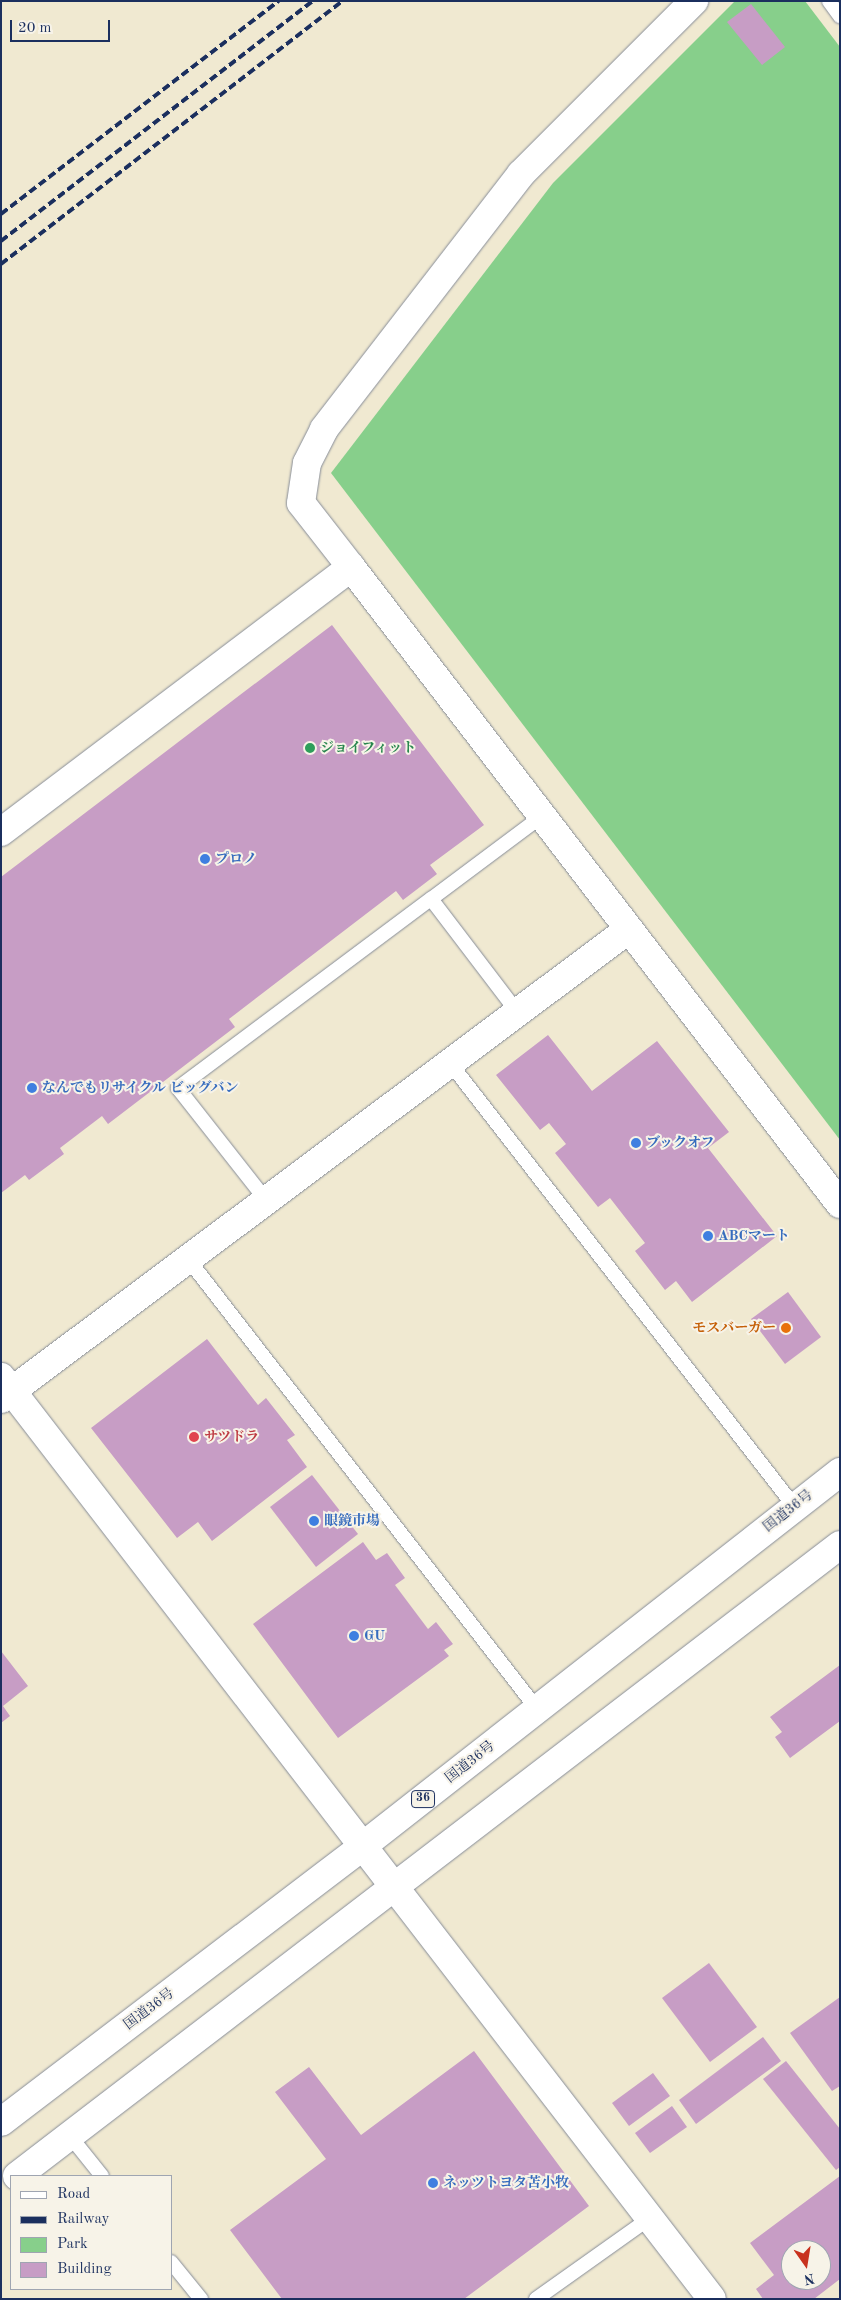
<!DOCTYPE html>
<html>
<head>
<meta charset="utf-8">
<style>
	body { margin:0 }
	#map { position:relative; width:841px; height:2300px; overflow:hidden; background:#f0e9d1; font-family:"Old Standard TT","Noto Serif JP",serif }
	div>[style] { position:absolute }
	.green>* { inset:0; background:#87cf8b }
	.building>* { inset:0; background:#c79dc5 }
	.roads { filter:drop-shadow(0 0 1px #868c98) drop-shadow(0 0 1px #868c98) }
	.service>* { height:14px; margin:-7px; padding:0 7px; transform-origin:7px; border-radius:7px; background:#fff }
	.minor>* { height:28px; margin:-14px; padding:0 14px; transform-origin:14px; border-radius:14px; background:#fff }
	.tertiary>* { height:28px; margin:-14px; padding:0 14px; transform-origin:14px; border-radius:14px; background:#fff }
	.trunk>* { height:28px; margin:-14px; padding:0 14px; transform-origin:14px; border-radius:14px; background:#fff }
	.rail>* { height:4px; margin-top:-2px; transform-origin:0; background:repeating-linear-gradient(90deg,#1b2f5e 0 8px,transparent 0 12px) }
	.dots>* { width:14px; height:14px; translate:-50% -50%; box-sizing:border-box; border:2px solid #f7f3e8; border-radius:50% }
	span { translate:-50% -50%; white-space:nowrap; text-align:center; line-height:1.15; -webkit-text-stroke:4px #f7f3e8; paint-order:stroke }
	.shield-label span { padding:1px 4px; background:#f7f3e8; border:1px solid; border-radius:4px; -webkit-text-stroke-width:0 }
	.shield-label { font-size:12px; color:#1b2f5e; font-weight:700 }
	.leisure-label { font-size:14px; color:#27864d; font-weight:700 }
	.left { translate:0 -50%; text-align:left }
	.shop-label { font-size:14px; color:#366cbe; font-weight:700 }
	.food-label { font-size:14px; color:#c56008; font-weight:700 }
	.right { translate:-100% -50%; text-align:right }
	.health-label { font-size:14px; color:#be3a42; font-weight:700 }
	.street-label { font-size:14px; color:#1b2f5e }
	.frame { position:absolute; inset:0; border:2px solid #1b2f5e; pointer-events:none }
	.legend { position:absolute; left:10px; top:2175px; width:162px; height:115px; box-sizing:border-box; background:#f7f3e8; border:1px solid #9fa5b1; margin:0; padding:6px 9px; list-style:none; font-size:15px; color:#1b2f5e }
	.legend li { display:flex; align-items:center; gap:10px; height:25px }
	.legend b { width:25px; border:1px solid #9fa5b1 }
	.north { position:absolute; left:781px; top:2240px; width:50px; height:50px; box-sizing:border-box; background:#f7f3e8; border:1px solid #9fa5b1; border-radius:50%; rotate:167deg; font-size:14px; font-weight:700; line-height:20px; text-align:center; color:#1b2f5e }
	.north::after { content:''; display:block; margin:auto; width:18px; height:22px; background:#c8321e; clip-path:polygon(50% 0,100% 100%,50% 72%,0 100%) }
	.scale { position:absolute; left:10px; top:20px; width:100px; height:22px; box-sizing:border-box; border:2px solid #1b2f5e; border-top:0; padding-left:6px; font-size:15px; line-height:18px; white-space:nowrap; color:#1b2f5e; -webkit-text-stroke:4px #f7f3e8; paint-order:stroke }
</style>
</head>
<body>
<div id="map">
	<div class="green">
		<div style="clip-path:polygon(735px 1px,805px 1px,840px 47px,840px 1140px,331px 473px,553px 183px)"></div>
	</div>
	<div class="building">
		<div style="clip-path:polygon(751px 4px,785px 47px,762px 65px,727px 22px)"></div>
		<div style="clip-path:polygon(332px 625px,484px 825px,430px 865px,437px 874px,403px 900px,396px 891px,229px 1019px,235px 1027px,108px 1124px,102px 1116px,60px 1148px,64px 1154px,29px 1180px,25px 1175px,1px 1193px,1px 877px)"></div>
		<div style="clip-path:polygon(548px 1035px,592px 1091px,657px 1041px,729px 1132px,708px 1148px,777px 1236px,692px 1302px,676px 1281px,665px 1290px,635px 1251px,645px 1243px,610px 1198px,598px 1207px,555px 1153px,566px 1144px,549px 1123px,540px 1130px,496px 1075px)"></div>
		<div style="clip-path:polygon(788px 1292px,821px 1337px,785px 1364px,751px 1319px)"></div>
		<div style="clip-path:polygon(207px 1339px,258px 1405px,266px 1398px,295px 1435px,287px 1440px,307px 1467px,212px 1541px,198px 1522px,177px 1538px,91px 1428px)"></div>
		<div style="clip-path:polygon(312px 1475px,358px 1534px,316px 1567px,270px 1507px)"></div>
		<div style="clip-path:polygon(363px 1542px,376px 1560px,387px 1553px,405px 1578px,395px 1585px,428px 1629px,436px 1622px,453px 1644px,444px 1650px,449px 1656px,338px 1738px,253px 1624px)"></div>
		<div style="clip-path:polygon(1px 1651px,28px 1686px,3px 1706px,10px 1716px,1px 1723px)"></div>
		<div style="clip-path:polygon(840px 1665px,840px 1721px,790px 1758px,775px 1737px,782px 1732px,770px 1717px)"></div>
		<div style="clip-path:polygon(709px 1963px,757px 2027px,710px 2062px,662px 1998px)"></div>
		<div style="clip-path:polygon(840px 1997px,840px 2086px,832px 2091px,790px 2033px)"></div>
		<div style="clip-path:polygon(763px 2037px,781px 2061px,696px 2124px,679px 2100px)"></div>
		<div style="clip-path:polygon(474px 2051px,589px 2206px,464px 2299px,282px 2299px,230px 2230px,326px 2159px,275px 2092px,309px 2067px,361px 2135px)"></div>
		<div style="clip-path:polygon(786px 2061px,840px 2129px,840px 2167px,836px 2170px,763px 2079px)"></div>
		<div style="clip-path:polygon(653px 2073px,670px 2096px,629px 2126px,612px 2103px)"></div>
		<div style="clip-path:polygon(672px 2106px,687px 2127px,650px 2153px,635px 2133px)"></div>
		<div style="clip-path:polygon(evenodd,840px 2176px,840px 2279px,814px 2299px,763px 2299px,756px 2289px,774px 2275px,750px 2243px,840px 2176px,791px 2250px,821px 2250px,821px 2280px,791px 2280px,791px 2250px)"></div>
	</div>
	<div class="roads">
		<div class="service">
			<div style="left:829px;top:1px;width:19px;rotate:54deg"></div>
			<div style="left:518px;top:1013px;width:143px;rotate:-127.3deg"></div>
			<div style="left:431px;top:899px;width:139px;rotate:-36.8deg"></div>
			<div style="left:450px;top:1063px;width:561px;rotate:52.17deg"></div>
			<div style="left:266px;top:1200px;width:142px;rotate:-128.2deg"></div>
			<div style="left:178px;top:1088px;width:316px;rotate:-36.8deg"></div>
			<div style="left:188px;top:1259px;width:569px;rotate:52.2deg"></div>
			<div style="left:70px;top:2136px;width:51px;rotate:51.3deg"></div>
			<div style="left:171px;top:2262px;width:48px;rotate:51deg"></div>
			<div style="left:536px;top:2299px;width:140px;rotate:-35.4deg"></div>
		</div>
		<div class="minor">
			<div style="left:351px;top:567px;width:81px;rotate:-128deg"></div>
			<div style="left:301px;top:503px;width:40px;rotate:-81.5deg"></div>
			<div style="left:307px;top:463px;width:38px;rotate:-63deg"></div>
			<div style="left:324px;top:429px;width:322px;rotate:-52.3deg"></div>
			<div style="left:521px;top:174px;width:245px;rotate:-45deg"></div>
			<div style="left:1px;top:1377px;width:1164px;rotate:52.36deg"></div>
		</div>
		<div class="tertiary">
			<div style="left:1px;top:832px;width:439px;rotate:-37.1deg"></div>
			<div style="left:351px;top:567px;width:803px;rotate:52.49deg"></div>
			<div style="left:1px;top:1399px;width:784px;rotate:-36.81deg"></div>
		</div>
		<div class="trunk">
			<div style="left:1px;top:2122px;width:457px;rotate:-37.3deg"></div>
			<div style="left:364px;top:1845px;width:605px;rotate:-38.08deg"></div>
			<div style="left:17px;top:2176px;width:1037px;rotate:-37.48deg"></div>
		</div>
	</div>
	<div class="rail">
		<div style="left:1px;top:214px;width:350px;rotate:-37.5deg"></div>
		<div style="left:1px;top:241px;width:394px;rotate:-37.6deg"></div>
		<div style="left:1px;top:264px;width:431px;rotate:-37.6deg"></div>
	</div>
	<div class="dots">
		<div style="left:310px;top:748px;background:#2e9e5b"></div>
		<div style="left:205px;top:859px;background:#3f7fe0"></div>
		<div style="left:32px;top:1088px;background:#3f7fe0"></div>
		<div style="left:636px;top:1143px;background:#3f7fe0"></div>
		<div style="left:708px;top:1236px;background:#3f7fe0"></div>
		<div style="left:786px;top:1328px;background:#e8710a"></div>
		<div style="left:194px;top:1437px;background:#e0444e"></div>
		<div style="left:314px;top:1521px;background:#3f7fe0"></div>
		<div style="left:354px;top:1636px;background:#3f7fe0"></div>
		<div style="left:433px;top:2183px;background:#3f7fe0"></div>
	</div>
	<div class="shield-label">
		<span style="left:423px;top:1799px">36</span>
	</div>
	<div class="leisure-label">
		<span class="left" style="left:320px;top:748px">ジョイフィット</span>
	</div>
	<div class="shop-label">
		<span class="left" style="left:215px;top:859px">プロノ</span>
		<span class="left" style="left:42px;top:1088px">なんでもリサイクル ビッグバン</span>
		<span class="left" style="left:646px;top:1143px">ブックオフ</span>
		<span class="left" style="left:718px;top:1236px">ABCマート</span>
		<span class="left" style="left:324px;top:1521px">眼鏡市場</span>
		<span class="left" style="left:364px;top:1636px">GU</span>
		<span class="left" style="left:443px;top:2183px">ネッツトヨタ苫小牧</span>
	</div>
	<div class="food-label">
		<span class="right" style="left:776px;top:1328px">モスバーガー</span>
	</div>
	<div class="health-label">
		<span class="left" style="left:204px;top:1437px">サツドラ</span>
	</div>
	<div class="street-label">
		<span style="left:788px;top:1511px;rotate:-38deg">国道36号</span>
		<span style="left:470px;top:1762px;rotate:-38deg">国道36号</span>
		<span style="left:149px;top:2009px;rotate:-37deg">国道36号</span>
	</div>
	<div class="frame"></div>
	<ul class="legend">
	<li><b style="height:6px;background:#fff"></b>Road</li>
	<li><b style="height:6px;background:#1b2f5e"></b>Railway</li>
	<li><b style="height:14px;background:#87cf8b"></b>Park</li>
	<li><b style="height:14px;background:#c79dc5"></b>Building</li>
	</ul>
	<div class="north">N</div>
	<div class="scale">20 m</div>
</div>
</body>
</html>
